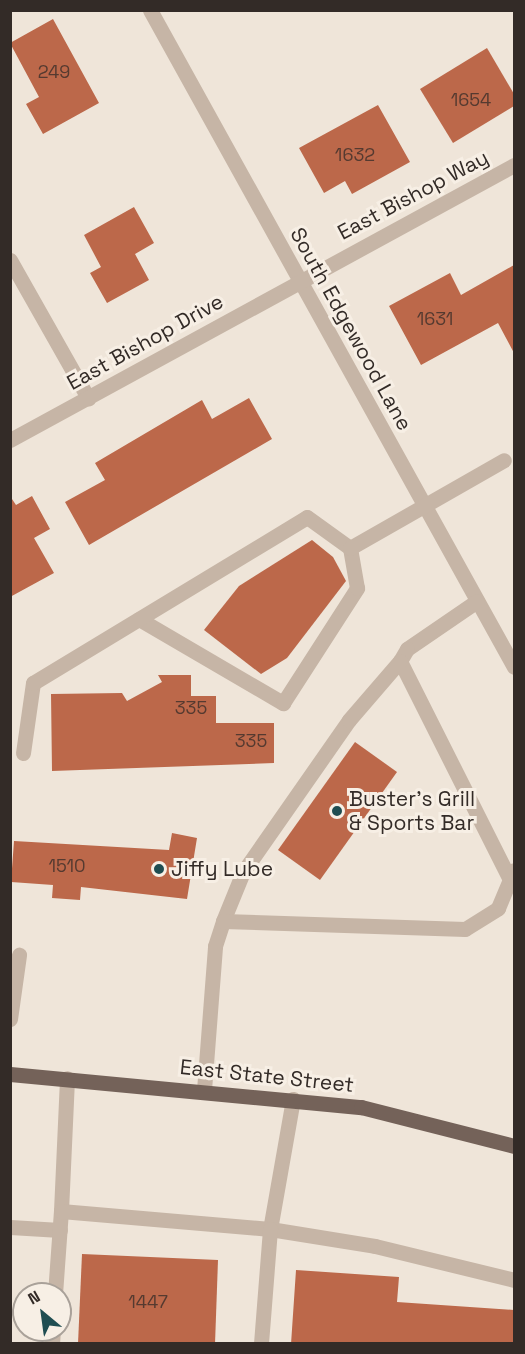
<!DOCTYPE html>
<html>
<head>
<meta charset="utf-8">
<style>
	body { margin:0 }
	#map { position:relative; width:525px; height:1354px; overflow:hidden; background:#efe5d9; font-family:"Space Grotesk",sans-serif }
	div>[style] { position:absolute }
	.building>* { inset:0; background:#bc684a }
	.minor>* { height:15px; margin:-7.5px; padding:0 7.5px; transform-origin:7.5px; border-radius:7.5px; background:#c6b5a6 }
	.major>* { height:15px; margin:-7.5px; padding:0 7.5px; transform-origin:7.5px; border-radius:7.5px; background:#746259 }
	.dots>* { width:16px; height:16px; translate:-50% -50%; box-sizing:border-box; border:3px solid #f7efe5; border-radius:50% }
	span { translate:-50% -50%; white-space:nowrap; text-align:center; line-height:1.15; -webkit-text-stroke:6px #f7efe5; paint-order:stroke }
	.number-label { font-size:18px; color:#553a30 }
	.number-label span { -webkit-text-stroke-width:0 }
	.street-label { font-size:21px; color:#332b27 }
	.poi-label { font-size:21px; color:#332b27 }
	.left { translate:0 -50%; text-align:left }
	.frame { position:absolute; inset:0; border:12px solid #332b27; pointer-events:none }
	.north { position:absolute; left:12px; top:1282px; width:60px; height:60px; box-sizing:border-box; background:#f7efe5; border:2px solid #a9a199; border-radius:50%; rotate:331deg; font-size:16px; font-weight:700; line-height:24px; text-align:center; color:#332b27 }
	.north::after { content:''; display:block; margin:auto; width:21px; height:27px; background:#1f4d51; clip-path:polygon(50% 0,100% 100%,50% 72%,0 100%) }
</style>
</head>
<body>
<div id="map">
	<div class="building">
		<div style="clip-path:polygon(53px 19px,99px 103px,43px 134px,26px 104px,39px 97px,10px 43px)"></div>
		<div style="clip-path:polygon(487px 48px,514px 94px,514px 106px,453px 143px,420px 89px)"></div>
		<div style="clip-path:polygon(378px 105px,410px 162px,352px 194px,345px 181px,324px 193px,299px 148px)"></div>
		<div style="clip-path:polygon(134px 207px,154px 243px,135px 254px,149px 280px,107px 303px,90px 273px,101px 267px,84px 235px)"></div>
		<div style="clip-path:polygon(514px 265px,514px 353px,498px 323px,421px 365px,389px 306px,450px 273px,461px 295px)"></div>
		<div style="clip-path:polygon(249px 398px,272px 439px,89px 545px,65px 502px,105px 480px,95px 463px,202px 400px,212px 419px)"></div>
		<div style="clip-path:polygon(10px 496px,16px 505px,32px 496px,50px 529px,34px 538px,54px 573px,10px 597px)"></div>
		<div style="clip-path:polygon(312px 540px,333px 557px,346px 581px,287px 658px,261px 674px,204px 630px,239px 586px)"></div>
		<div style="clip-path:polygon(158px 675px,191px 675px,191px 696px,216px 696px,216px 723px,274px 723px,274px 763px,52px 771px,51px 694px,122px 693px,127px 701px,162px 682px)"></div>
		<div style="clip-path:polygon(355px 742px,397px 772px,320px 880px,278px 850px)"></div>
		<div style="clip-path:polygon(172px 833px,197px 838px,187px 899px,81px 887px,80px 900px,52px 898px,53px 885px,11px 882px,14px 841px,169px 850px)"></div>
		<div style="clip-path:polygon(82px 1254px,218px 1260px,215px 1344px,78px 1344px)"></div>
		<div style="clip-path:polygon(296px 1270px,399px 1277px,397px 1302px,514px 1310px,514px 1344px,291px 1344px)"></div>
	</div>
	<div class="minor">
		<div style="left:150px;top:10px;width:751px;rotate:61.01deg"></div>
		<div style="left:10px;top:260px;width:159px;rotate:60.5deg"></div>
		<div style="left:10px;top:440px;width:574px;rotate:-28.62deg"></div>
		<div style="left:477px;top:601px;width:85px;rotate:145.6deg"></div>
		<div style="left:407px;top:649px;width:14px;rotate:120deg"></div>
		<div style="left:400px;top:661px;width:245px;rotate:63.3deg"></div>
		<div style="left:139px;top:619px;width:167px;rotate:30.3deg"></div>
		<div style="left:283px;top:703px;width:137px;rotate:-57.2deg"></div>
		<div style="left:357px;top:588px;width:41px;rotate:-99.9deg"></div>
		<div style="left:23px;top:753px;width:71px;rotate:-81.9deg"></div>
		<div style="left:33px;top:683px;width:320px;rotate:-31.2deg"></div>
		<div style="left:307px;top:517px;width:53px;rotate:35.8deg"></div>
		<div style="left:350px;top:548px;width:177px;rotate:-29.7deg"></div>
		<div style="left:223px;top:921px;width:53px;rotate:-67.8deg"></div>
		<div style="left:243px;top:872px;width:185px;rotate:-55.1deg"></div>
		<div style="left:349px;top:720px;width:78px;rotate:-49.2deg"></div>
		<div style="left:10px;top:1019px;width:65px;rotate:-82deg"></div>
		<div style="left:204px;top:1090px;width:144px;rotate:-85.6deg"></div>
		<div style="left:215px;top:946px;width:26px;rotate:-72deg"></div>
		<div style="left:223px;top:921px;width:242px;rotate:1.9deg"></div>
		<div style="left:465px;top:929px;width:39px;rotate:-32deg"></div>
		<div style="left:498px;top:908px;width:41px;rotate:-67.2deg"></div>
		<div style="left:293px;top:1099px;width:132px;rotate:100deg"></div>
		<div style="left:270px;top:1229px;width:106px;rotate:9.2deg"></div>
		<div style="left:375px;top:1246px;width:143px;rotate:13.7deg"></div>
		<div style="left:61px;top:1211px;width:133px;rotate:-87.4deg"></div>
		<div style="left:10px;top:1227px;width:50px;rotate:3.4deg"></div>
		<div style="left:55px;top:1294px;width:83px;rotate:-85.9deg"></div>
		<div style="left:61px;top:1211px;width:210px;rotate:4.9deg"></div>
		<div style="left:270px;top:1229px;width:115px;rotate:94.5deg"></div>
		<div style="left:52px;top:1344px;width:14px;rotate:-86deg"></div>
	</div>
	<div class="major">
		<div style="left:10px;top:1074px;width:353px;rotate:5.4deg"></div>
		<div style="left:361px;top:1107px;width:158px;rotate:14.3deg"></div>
	</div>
	<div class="dots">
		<div style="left:337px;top:811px;background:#1f4d51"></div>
		<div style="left:159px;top:869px;background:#1f4d51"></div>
	</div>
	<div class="number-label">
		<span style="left:54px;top:72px">249</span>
		<span style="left:471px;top:100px">1654</span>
		<span style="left:355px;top:155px">1632</span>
		<span style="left:435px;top:319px">1631</span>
		<span style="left:191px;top:708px">335</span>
		<span style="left:251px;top:741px">335</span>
		<span style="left:67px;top:866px">1510</span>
		<span style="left:148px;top:1302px">1447</span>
	</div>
	<div class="street-label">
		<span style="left:413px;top:195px;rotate:-28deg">East Bishop Way</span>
		<span style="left:351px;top:329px;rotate:61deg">South Edgewood Lane</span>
		<span style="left:145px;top:342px;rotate:-29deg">East Bishop Drive</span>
		<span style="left:267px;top:1076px;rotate:6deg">East State Street</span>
	</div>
	<div class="poi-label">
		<span class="left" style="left:349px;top:811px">Buster's Grill<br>&amp; Sports Bar</span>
		<span class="left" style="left:171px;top:869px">Jiffy Lube</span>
	</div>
	<div class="frame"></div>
	<div class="north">N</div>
</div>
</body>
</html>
